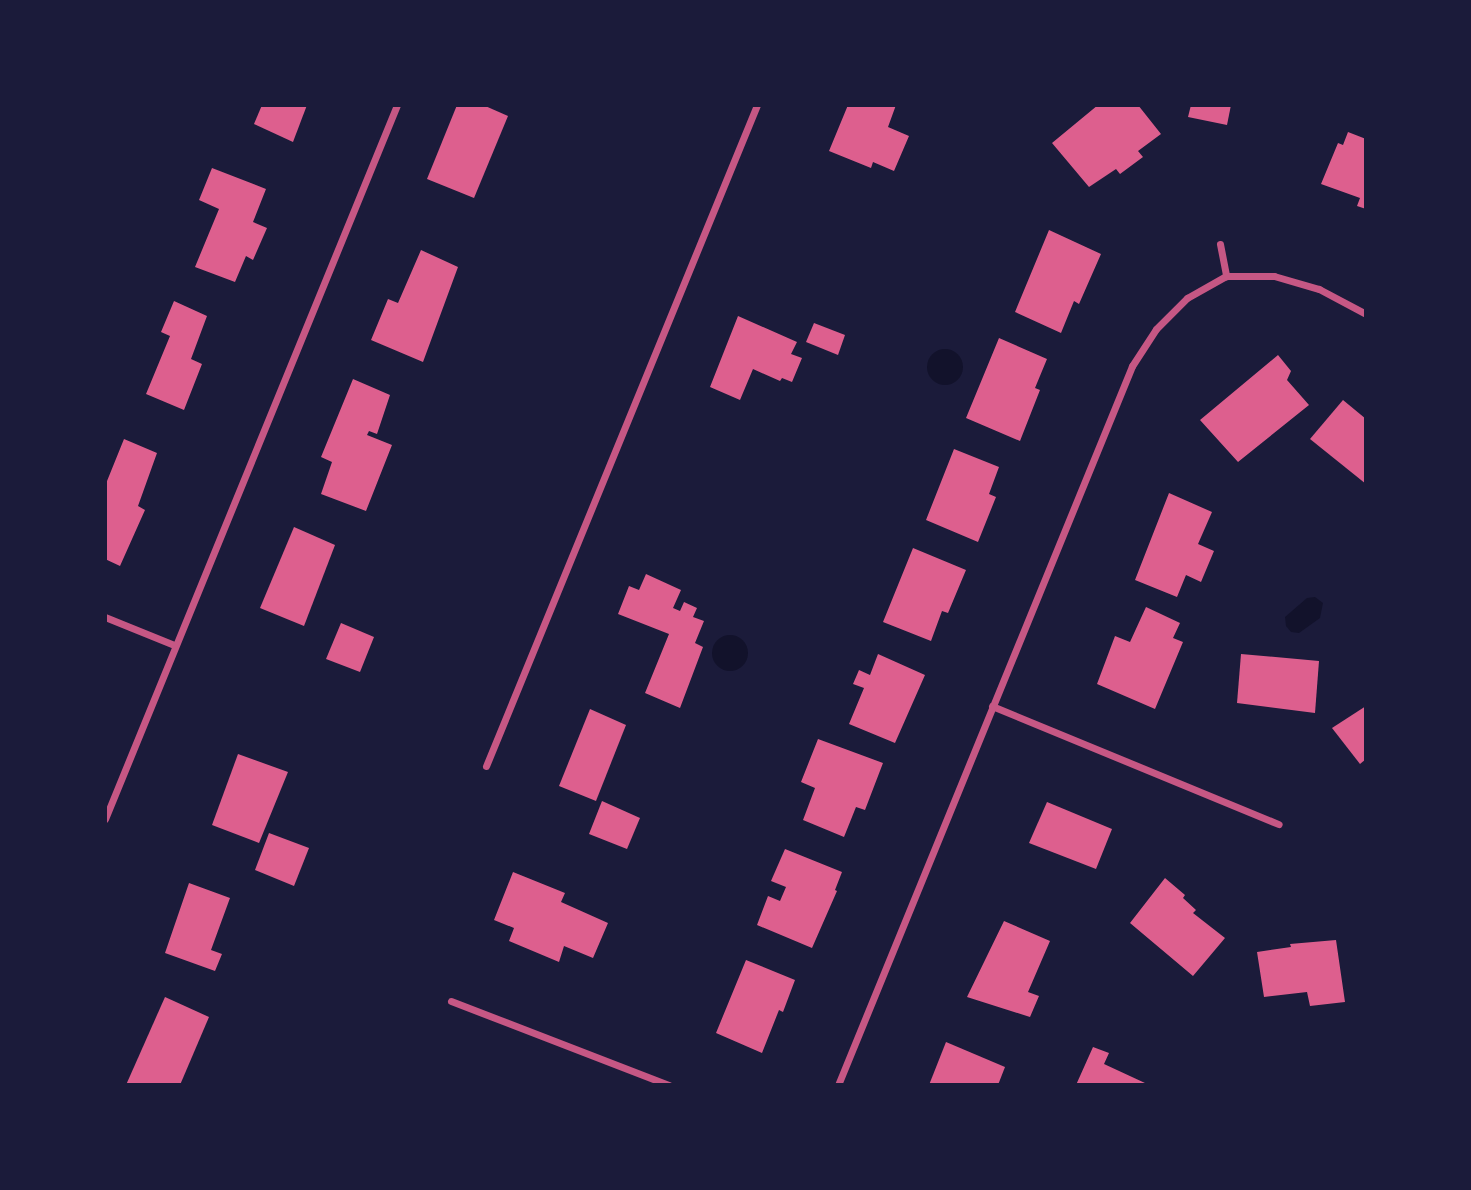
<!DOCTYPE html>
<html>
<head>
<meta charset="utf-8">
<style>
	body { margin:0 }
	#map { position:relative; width:1471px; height:1190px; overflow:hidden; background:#1b1b3a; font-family:"Fira Sans Condensed",sans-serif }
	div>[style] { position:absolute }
	.water>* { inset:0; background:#12122b }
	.round { border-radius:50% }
	.building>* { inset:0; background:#dd5f8e }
	.minor>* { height:7px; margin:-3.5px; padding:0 3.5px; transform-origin:3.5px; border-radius:3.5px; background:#c65784 }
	span { translate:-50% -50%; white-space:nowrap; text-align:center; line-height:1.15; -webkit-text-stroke:7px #1b1b3a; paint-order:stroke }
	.frame { position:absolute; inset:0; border:107px solid #1b1b3a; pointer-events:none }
</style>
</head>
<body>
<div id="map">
	<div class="water">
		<div class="round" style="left:927px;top:349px;width:36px;height:36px"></div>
		<div style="clip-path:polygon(1315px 597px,1323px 603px,1320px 618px,1299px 633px,1291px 632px,1286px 626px,1285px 617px,1307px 598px)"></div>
		<div class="round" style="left:712px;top:635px;width:36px;height:36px"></div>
	</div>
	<div class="building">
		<div style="clip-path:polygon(262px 105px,307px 105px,293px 142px,254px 124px)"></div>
		<div style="clip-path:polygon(457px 105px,483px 105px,508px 116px,474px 198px,427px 179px)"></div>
		<div style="clip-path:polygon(848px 105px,896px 105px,888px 127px,909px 136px,894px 171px,873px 162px,871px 168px,829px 151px)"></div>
		<div style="clip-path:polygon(1098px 105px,1138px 105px,1161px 134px,1138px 151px,1143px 157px,1120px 174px,1116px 169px,1089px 187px,1052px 143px)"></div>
		<div style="clip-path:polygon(1191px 105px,1231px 105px,1227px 125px,1188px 117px)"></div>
		<div style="clip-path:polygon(1348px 132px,1366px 139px,1366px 209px,1357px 206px,1360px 198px,1321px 184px,1338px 143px,1343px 145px)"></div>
		<div style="clip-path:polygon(212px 168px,266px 189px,253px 222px,267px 228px,253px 260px,246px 256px,235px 282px,195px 267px,219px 209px,199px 200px)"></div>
		<div style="clip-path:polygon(1049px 230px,1101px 254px,1079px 304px,1074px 301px,1061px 333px,1015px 312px)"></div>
		<div style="clip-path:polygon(421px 250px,458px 267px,423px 362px,371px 340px,388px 299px,398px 303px)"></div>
		<div style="clip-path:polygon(174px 301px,207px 316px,191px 359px,202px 364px,184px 410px,146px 394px,170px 336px,161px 332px)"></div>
		<div style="clip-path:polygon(738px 316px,797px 342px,791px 354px,802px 358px,792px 382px,782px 378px,780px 381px,753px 369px,740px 400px,710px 387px)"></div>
		<div style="clip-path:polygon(814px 323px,845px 335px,838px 355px,806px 342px)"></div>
		<div style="clip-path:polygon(999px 338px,1047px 359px,1035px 388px,1040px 390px,1020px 441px,966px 418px)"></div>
		<div style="clip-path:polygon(1278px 355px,1291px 371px,1287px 380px,1309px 405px,1238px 462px,1200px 420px)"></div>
		<div style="clip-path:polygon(353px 379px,390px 395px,377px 434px,369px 431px,367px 435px,392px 445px,366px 511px,321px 494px,332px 462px,321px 457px)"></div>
		<div style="clip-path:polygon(1343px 400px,1366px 419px,1366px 484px,1310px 439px)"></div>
		<div style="clip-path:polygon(124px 439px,157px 453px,138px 506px,145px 510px,120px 566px,105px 559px,105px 486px)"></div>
		<div style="clip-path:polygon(954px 449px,999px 467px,989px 494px,996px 497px,978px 542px,926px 520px)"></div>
		<div style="clip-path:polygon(1169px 493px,1212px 512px,1198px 544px,1214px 551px,1201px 582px,1186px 575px,1177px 597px,1135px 580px)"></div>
		<div style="clip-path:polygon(294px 527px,335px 545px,304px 626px,260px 608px)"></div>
		<div style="clip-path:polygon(913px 548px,966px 570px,948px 613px,942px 611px,931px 641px,883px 622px)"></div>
		<div style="clip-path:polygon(646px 574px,681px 590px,673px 608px,680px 611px,684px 602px,697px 608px,693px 617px,704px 621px,695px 643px,703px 647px,680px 708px,645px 693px,669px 634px,618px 614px,629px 586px,639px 590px)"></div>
		<div style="clip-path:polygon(1146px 607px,1180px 623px,1173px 638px,1183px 642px,1155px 709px,1097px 684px,1115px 636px,1130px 642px)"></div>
		<div style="clip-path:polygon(341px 623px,374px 637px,360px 672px,326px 659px)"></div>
		<div style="clip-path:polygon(878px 654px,925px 675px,895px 743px,849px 724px,864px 688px,853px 684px,859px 670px,870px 675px)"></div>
		<div style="clip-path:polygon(1241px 654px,1319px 661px,1315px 713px,1237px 703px)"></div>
		<div style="clip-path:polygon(1366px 706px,1366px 759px,1360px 764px,1332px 728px)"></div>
		<div style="clip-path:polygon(590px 709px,626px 725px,596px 801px,559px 786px)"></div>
		<div style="clip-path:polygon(818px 739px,883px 763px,865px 810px,856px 807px,844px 837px,803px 820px,815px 788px,801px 782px)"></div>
		<div style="clip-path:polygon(238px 754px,288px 772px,259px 843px,212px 825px)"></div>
		<div style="clip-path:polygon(602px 801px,640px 818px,627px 849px,589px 834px)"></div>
		<div style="clip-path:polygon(1047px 802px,1112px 829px,1096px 869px,1029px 843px)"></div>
		<div style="clip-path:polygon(269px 833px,309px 848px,294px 886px,255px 870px)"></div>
		<div style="clip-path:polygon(785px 849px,842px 872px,835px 890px,837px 891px,812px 948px,757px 925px,768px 896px,780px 901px,786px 887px,771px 881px)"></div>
		<div style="clip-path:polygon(513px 872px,565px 893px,561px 902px,608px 923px,593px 958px,564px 946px,559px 962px,509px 941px,514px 928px,494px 920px)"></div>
		<div style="clip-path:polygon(1165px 878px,1185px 895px,1183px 898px,1196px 910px,1193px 913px,1225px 938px,1193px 976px,1130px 923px)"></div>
		<div style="clip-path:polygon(189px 883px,230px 898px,211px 950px,222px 954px,215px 971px,165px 953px)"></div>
		<div style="clip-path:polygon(1004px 921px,1050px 941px,1028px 992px,1039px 996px,1030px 1017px,967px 997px)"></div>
		<div style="clip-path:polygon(1336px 940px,1345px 1002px,1310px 1006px,1307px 992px,1264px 997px,1257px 952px,1291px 947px,1290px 944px)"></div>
		<div style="clip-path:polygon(746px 960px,795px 980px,783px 1012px,779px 1010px,762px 1053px,716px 1033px)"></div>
		<div style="clip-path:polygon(165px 997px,209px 1017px,180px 1085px,126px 1085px)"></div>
		<div style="clip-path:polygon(946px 1042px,1005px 1067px,998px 1085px,929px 1085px)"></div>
		<div style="clip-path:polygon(1093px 1047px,1109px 1053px,1104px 1064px,1145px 1083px,1144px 1085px,1076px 1085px)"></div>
	</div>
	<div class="minor">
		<div style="left:1220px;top:244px;width:33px;rotate:79deg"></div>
		<div style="left:105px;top:617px;width:74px;rotate:22.1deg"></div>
		<div style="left:992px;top:706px;width:310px;rotate:22.4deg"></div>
		<div style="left:486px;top:766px;width:714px;rotate:-67.71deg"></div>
		<div style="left:105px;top:819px;width:771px;rotate:-67.76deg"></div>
		<div style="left:451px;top:1001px;width:234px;rotate:21.1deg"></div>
		<div style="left:838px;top:1085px;width:777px;rotate:-67.76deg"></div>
		<div style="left:1132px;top:366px;width:44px;rotate:-57deg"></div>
		<div style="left:1156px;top:329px;width:44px;rotate:-45deg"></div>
		<div style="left:1187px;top:298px;width:45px;rotate:-29.4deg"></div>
		<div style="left:1226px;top:276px;width:48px"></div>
		<div style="left:1274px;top:276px;width:47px;rotate:16.1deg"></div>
		<div style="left:1319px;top:289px;width:53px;rotate:28deg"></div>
	</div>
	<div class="frame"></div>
</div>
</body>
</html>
